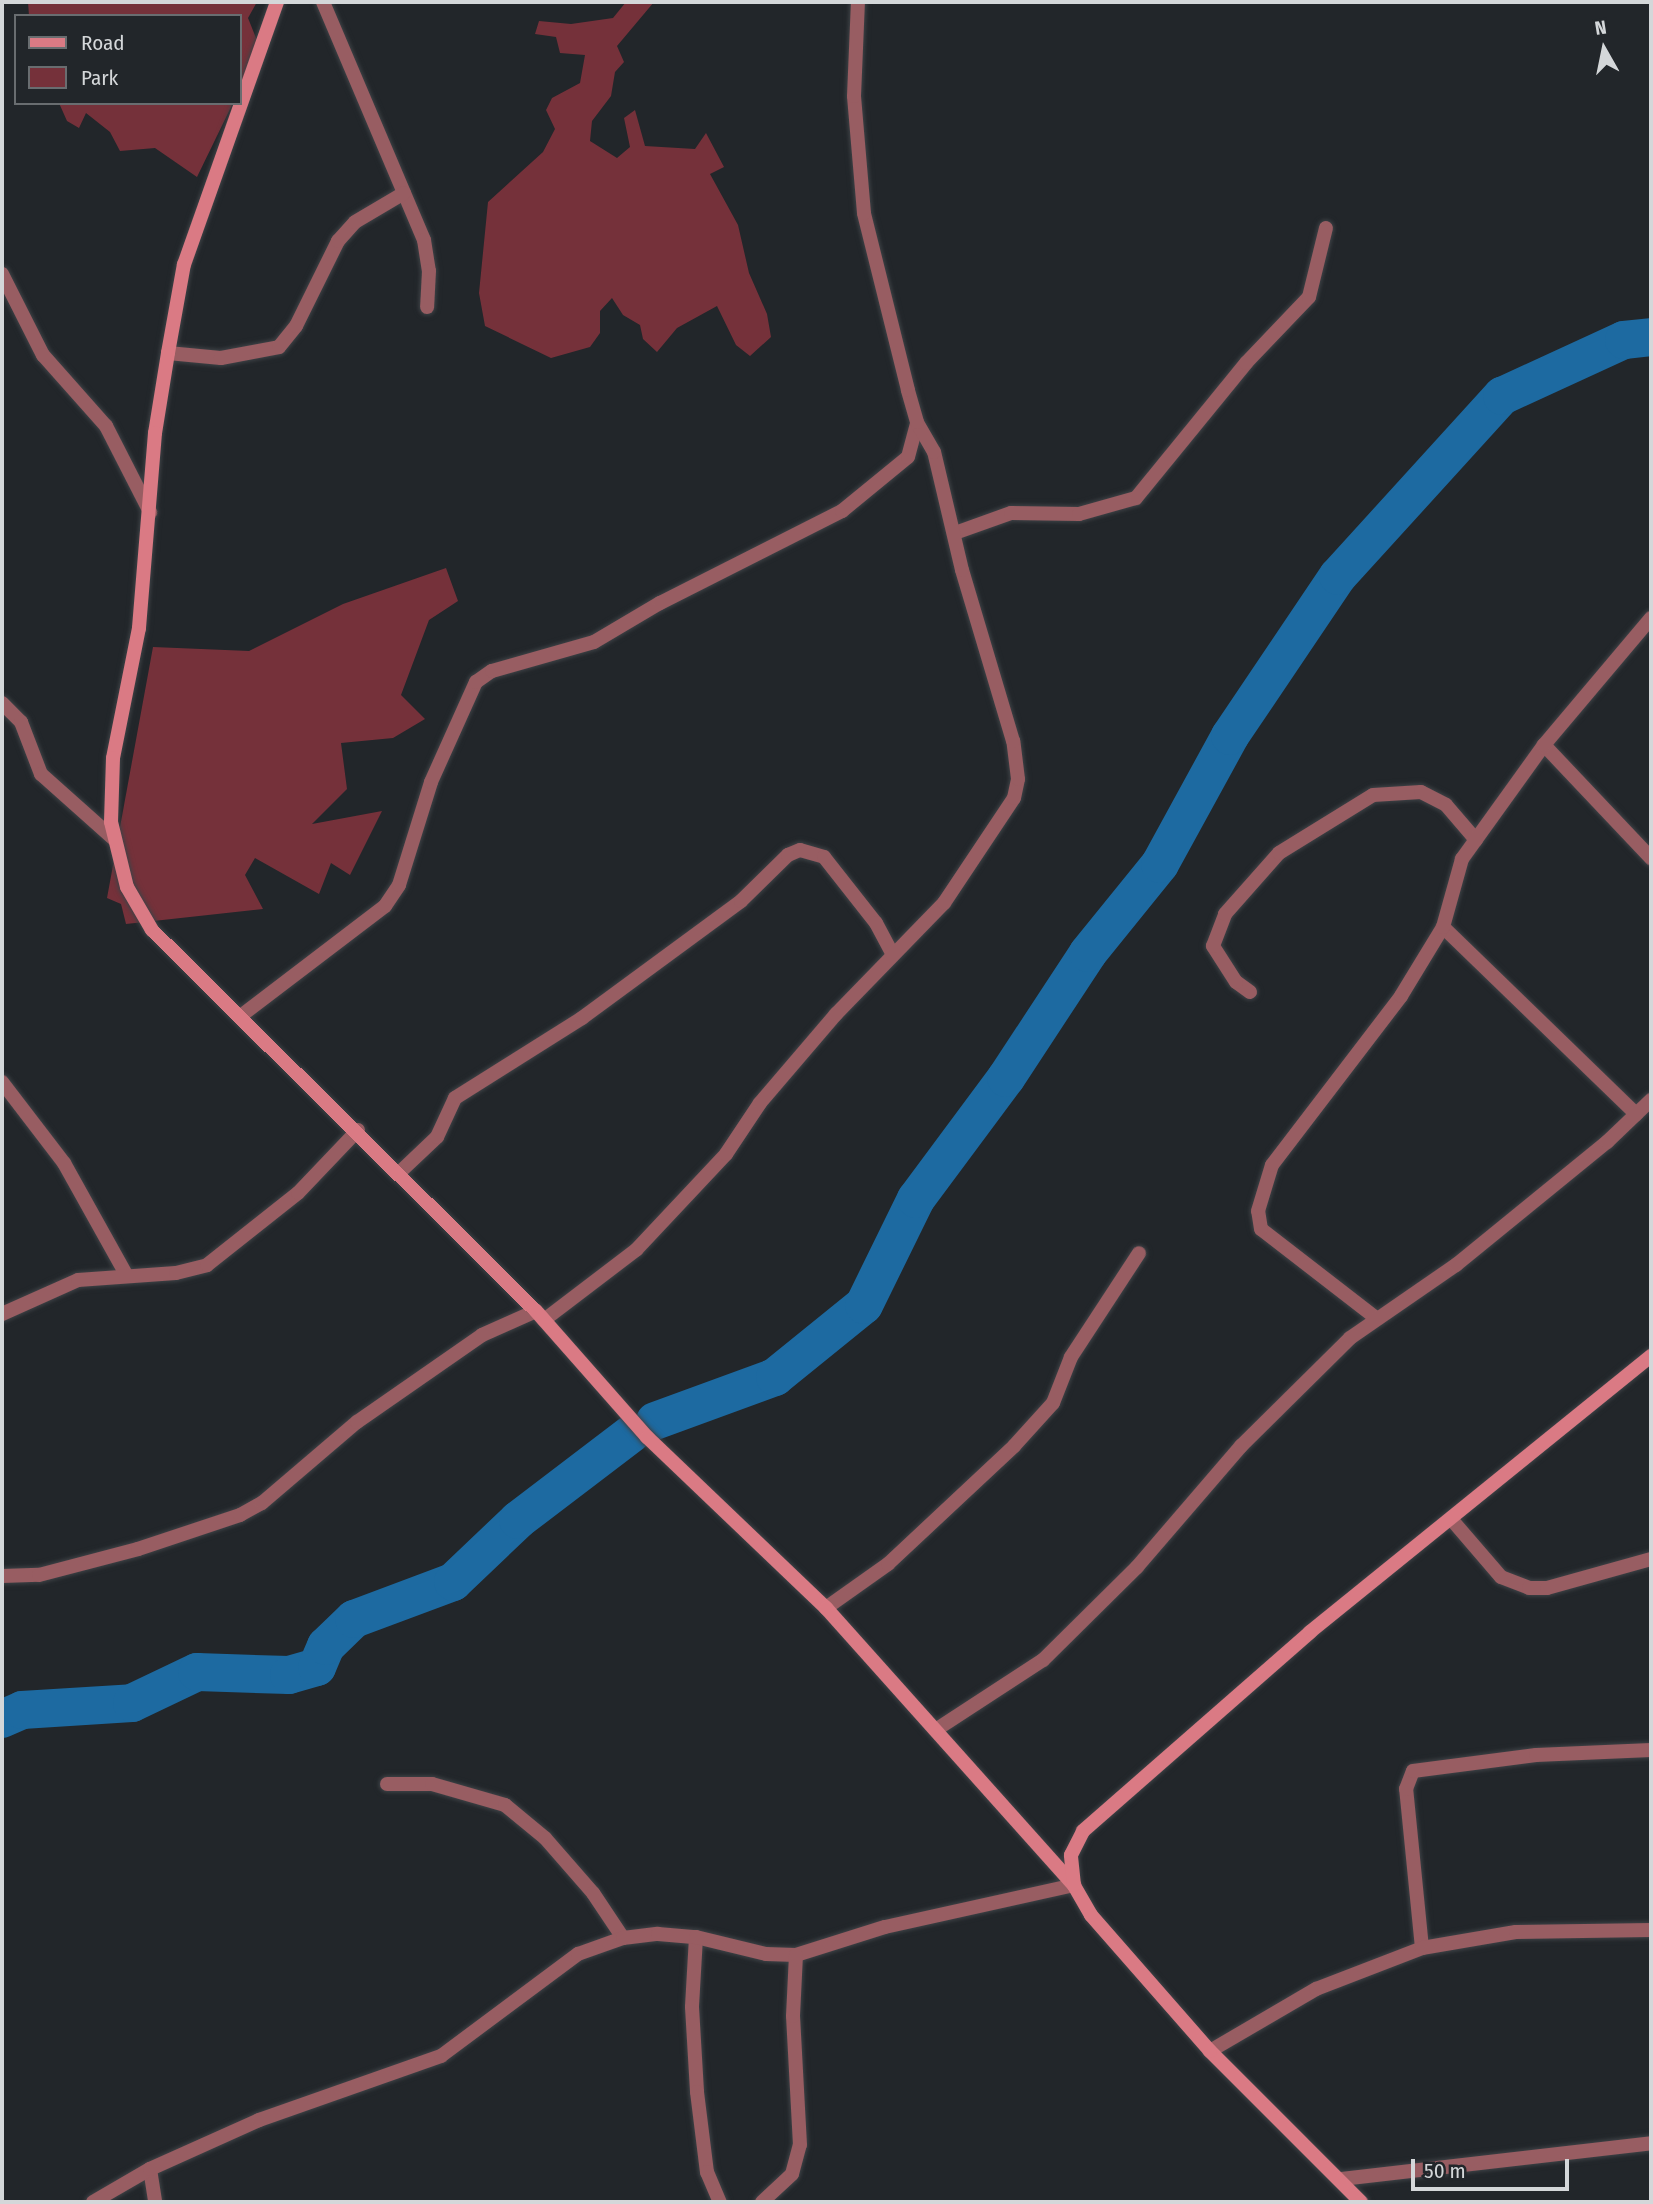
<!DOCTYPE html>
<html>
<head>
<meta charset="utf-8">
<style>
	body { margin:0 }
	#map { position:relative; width:1653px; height:2204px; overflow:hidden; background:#22262a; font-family:"Fira Sans Condensed",sans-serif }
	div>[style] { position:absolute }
	.green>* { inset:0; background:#75313a }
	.river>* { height:38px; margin:-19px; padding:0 19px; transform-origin:19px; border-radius:19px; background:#1d6aa1 }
	.roads { filter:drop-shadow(0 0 2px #3e4246) drop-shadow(0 0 2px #3e4246) }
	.street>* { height:14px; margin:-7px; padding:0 7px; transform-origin:7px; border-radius:7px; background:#985d62 }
	.secondary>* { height:14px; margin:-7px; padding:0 7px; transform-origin:7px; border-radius:7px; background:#da7a84 }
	span { translate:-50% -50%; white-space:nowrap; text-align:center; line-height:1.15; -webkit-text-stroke:5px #22262a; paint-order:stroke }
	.frame { position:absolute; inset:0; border:4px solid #d4d7d9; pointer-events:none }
	.legend { position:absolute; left:14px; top:14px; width:228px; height:91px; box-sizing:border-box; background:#22262a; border:2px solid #696d70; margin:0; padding:9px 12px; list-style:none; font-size:21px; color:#d4d7d9 }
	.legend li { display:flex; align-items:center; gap:14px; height:35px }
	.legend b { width:35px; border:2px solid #696d70 }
	.north { position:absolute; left:1569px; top:14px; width:70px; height:70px; -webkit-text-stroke:5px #22262a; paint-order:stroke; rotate:351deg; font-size:19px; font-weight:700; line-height:28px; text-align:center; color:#d4d7d9 }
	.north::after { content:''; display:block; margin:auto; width:24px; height:32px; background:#d4d7d9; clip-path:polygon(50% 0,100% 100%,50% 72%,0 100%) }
	.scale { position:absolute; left:1411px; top:2159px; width:158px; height:32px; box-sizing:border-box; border:4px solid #d4d7d9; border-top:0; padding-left:9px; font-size:21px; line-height:24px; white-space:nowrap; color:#d4d7d9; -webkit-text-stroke:5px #22262a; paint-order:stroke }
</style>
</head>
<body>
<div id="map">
	<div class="green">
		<div style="clip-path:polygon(28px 2px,257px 2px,248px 18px,260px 48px,240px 89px,240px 16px,29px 16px)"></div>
		<div style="clip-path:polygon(626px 2px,654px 2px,617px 46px,624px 62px,615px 72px,611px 96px,592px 121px,590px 141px,617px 158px,630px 147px,624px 118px,635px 110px,645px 146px,695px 149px,706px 133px,724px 167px,710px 174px,738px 225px,749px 273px,767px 314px,771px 337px,750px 356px,736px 345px,717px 306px,677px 328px,657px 352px,643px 339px,640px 325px,623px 315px,612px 298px,600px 311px,600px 333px,590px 347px,551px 358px,485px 326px,479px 293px,488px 202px,543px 152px,555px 129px,546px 110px,552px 98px,580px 83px,585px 55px,560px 53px,556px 37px,535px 34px,539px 21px,571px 24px,613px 18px)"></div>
		<div style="clip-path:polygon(59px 103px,233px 103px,197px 177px,155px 148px,120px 151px,110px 132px,86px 113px,79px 128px,67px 121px)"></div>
		<div style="clip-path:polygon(446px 568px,458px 601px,429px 620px,401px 695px,425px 719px,393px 738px,341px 743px,347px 789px,312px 824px,382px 811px,350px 875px,331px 863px,319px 894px,255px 858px,245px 875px,263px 909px,126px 924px,121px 904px,107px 898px,153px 647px,249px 651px,343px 604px)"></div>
	</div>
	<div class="river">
		<div style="left:655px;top:1421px;width:128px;rotate:-20.1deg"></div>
		<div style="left:775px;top:1377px;width:114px;rotate:-39deg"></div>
		<div style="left:864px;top:1305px;width:118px;rotate:-63.9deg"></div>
		<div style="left:916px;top:1199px;width:151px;rotate:-53.4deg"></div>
		<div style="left:1006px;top:1078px;width:149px;rotate:-56.7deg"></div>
		<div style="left:1088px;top:953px;width:114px;rotate:-51deg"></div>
		<div style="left:1160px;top:864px;width:146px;rotate:-61.3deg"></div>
		<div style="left:1230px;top:736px;width:193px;rotate:-56deg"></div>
		<div style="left:1338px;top:576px;width:244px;rotate:-47.7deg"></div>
		<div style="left:1502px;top:396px;width:134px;rotate:-24.7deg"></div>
		<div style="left:1624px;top:340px;width:27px;rotate:-6deg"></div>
		<div style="left:2px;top:1719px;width:22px;rotate:-24deg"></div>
		<div style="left:22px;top:1710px;width:110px;rotate:-3.6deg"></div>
		<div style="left:132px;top:1703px;width:72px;rotate:-25.5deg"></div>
		<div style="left:197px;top:1672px;width:92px;rotate:1.9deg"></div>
		<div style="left:289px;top:1675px;width:29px;rotate:-16deg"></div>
		<div style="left:317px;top:1667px;width:23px;rotate:-67deg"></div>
		<div style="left:326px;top:1646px;width:39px;rotate:-44deg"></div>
		<div style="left:354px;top:1619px;width:106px;rotate:-20.5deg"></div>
		<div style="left:453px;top:1582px;width:90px;rotate:-43.6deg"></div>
		<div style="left:518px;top:1520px;width:143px;rotate:-37.3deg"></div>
	</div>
	<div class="roads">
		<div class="street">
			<div style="left:323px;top:2px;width:259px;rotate:67deg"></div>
			<div style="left:424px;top:240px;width:31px;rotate:81deg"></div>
			<div style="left:429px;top:271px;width:36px;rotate:93deg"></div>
			<div style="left:2px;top:274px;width:91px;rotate:63.2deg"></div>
			<div style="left:43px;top:355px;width:95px;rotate:48.4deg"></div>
			<div style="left:106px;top:426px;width:97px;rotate:62.9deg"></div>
			<div style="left:168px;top:353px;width:53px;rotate:5.4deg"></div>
			<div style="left:221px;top:358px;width:59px;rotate:-10.7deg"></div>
			<div style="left:279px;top:347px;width:27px;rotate:-51deg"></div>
			<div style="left:296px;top:326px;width:95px;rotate:-63.7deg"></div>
			<div style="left:338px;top:241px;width:25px;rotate:-48deg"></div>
			<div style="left:355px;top:222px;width:57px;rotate:-30.6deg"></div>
			<div style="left:955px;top:533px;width:59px;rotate:-19.7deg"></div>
			<div style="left:1011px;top:513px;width:68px;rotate:0.8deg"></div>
			<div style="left:1079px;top:514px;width:59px;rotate:-15.7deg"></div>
			<div style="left:1136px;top:498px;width:174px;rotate:-50.8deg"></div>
			<div style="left:1246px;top:363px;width:91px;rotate:-46.3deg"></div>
			<div style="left:1309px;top:297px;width:71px;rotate:-76.2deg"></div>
			<div style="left:2px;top:703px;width:27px;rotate:45deg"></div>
			<div style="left:21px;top:722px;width:56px;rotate:69deg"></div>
			<div style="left:41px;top:774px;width:98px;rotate:41.7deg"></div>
			<div style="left:1544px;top:745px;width:156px;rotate:46.6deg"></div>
			<div style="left:1443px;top:927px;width:269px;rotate:44.1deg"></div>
			<div style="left:1250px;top:992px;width:17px;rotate:-144deg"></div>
			<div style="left:1236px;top:982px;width:43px;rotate:-122.6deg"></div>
			<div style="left:1213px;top:946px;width:34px;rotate:-69deg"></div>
			<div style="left:1225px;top:914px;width:81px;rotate:-48.5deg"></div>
			<div style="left:1279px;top:853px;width:110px;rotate:-31.7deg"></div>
			<div style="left:1373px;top:795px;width:48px;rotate:-3.6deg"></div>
			<div style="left:1421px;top:792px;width:28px;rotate:27deg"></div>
			<div style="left:1446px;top:805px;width:46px;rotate:49.4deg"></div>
			<div style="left:242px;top:1015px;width:180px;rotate:-37.3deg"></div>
			<div style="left:385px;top:906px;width:25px;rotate:-56deg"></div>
			<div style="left:399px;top:885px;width:108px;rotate:-72.7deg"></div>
			<div style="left:431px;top:782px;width:110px;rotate:-65.8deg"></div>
			<div style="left:476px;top:682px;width:19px;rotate:-35deg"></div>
			<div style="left:492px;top:671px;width:106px;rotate:-15.9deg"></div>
			<div style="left:594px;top:642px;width:77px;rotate:-30.6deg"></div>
			<div style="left:660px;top:603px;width:204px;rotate:-26.8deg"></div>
			<div style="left:842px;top:511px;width:85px;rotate:-39.3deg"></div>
			<div style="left:908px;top:457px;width:35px;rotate:-75deg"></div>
			<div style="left:2px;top:1082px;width:102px;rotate:52.6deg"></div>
			<div style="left:64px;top:1163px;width:129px;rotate:60.9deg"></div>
			<div style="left:400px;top:1172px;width:51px;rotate:-43.4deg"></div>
			<div style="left:437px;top:1137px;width:43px;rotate:-65.2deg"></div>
			<div style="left:455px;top:1098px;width:150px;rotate:-32.2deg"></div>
			<div style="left:582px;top:1018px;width:197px;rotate:-36.3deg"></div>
			<div style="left:741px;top:901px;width:66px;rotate:-44.4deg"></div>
			<div style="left:788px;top:855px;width:13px;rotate:-23deg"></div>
			<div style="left:800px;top:850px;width:25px;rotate:16deg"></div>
			<div style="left:824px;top:857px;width:84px;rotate:51.8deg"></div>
			<div style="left:876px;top:923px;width:36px;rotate:62deg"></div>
			<div style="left:2px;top:1314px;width:83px;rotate:-24.1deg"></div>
			<div style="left:78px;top:1280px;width:98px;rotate:-4.1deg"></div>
			<div style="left:176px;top:1273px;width:32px;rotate:-14deg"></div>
			<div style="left:207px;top:1265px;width:116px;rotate:-38.4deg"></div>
			<div style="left:298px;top:1193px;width:87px;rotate:-46.4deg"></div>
			<div style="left:1376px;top:1318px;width:145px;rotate:-142.3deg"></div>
			<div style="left:1261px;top:1229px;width:18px;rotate:-99deg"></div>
			<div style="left:1258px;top:1211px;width:48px;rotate:-73.1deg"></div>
			<div style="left:1272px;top:1165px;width:213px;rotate:-52.6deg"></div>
			<div style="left:1401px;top:996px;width:81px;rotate:-58.7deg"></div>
			<div style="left:1443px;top:927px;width:71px;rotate:-74.4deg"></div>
			<div style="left:1462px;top:859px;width:140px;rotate:-54.3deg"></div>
			<div style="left:1544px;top:745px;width:166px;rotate:-49.9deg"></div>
			<div style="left:544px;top:1320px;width:116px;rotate:-37.3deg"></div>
			<div style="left:636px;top:1250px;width:132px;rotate:-46.8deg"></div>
			<div style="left:726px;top:1154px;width:61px;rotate:-56.3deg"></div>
			<div style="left:760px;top:1103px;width:117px;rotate:-49.5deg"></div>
			<div style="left:836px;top:1014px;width:155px;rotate:-45.8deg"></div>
			<div style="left:944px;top:903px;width:126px;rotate:-56.3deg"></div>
			<div style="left:1014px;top:798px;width:19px;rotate:-78deg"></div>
			<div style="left:1018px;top:779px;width:38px;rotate:-97deg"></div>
			<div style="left:1013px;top:741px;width:178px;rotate:-106.6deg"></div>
			<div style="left:962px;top:570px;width:121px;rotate:-103.3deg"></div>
			<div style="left:934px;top:452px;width:34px;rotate:-120deg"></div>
			<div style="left:917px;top:422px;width:33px;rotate:-106deg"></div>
			<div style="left:908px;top:390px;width:182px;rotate:-104deg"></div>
			<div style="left:864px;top:213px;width:117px;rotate:-94.9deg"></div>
			<div style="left:854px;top:96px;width:94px;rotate:-87.6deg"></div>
			<div style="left:1452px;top:1520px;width:75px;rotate:49.3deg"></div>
			<div style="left:1501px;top:1577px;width:30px;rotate:21deg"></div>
			<div style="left:1529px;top:1588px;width:18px"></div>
			<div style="left:1547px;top:1588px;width:108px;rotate:-15.6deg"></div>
			<div style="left:2px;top:1576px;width:37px;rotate:-2deg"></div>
			<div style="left:39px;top:1575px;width:102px;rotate:-14.7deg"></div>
			<div style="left:138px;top:1549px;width:108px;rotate:-18.4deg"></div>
			<div style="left:240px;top:1515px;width:25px;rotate:-29deg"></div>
			<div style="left:262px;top:1503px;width:125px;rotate:-40.5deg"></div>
			<div style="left:357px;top:1422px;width:152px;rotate:-34.8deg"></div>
			<div style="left:482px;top:1335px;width:59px;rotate:-24deg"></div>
			<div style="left:826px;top:1608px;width:76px;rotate:-35.4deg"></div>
			<div style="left:888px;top:1564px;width:173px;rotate:-43.1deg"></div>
			<div style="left:1014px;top:1446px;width:58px;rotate:-47.8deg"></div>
			<div style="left:1053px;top:1403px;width:49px;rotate:-68.6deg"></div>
			<div style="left:1071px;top:1357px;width:124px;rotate:-56.8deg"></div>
			<div style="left:937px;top:1729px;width:126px;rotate:-33.1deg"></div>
			<div style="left:1043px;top:1660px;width:132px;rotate:-44.7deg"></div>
			<div style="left:1137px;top:1567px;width:160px;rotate:-49.3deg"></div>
			<div style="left:1241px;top:1446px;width:153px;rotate:-44.7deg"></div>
			<div style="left:1350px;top:1338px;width:129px;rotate:-34.6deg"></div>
			<div style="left:1456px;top:1265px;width:195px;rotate:-39.2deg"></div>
			<div style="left:1607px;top:1142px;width:61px;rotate:-43.7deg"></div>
			<div style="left:387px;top:1784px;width:45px"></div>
			<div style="left:432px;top:1784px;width:76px;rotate:16deg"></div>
			<div style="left:505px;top:1805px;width:52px;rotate:39.5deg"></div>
			<div style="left:545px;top:1838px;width:73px;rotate:48.9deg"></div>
			<div style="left:593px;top:1893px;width:54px;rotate:56.3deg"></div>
			<div style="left:696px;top:1937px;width:70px;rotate:93.3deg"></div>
			<div style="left:692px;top:2007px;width:85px;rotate:86.6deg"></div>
			<div style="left:697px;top:2092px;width:81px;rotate:82.9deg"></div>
			<div style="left:707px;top:2172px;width:33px;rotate:67deg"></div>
			<div style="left:1422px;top:1948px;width:160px;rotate:-95.7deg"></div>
			<div style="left:1406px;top:1789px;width:19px;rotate:-69deg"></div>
			<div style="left:1413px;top:1771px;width:124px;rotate:-7.4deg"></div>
			<div style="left:1536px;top:1755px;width:115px;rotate:-2.5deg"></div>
			<div style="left:1210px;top:2051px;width:123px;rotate:-30.3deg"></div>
			<div style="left:1316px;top:1989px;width:114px;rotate:-21.1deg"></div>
			<div style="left:1422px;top:1948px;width:95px;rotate:-9.7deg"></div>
			<div style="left:1516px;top:1932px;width:135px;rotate:-0.8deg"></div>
			<div style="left:150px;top:2169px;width:33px;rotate:81deg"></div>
			<div style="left:1342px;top:2179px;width:311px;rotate:-6.6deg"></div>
			<div style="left:93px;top:2202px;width:66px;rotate:-30.1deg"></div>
			<div style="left:150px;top:2169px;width:120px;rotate:-24.2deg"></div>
			<div style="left:259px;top:2120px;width:193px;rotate:-19.4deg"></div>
			<div style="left:441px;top:2056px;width:171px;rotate:-36.7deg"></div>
			<div style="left:578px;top:1954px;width:48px;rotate:-19.6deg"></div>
			<div style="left:623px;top:1938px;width:35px;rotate:-7deg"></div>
			<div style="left:658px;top:1934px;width:38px;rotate:5deg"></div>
			<div style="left:696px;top:1937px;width:72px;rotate:13.7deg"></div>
			<div style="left:766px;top:1954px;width:30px;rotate:2deg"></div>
			<div style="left:796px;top:1955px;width:93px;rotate:-17.5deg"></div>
			<div style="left:885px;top:1927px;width:194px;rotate:-12.5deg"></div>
			<div style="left:762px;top:2202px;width:41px;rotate:-43deg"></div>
			<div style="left:792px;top:2174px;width:30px;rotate:-75deg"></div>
			<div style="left:800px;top:2145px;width:129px;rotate:-93.1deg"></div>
			<div style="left:793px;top:2016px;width:61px;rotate:-87.2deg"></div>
		</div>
		<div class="secondary">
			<div style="left:277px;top:2px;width:278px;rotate:109.5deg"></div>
			<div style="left:184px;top:264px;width:90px;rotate:100.2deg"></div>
			<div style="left:168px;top:353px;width:81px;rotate:99.2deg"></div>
			<div style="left:155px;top:433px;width:196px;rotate:94.7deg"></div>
			<div style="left:139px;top:628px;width:133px;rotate:101.3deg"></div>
			<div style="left:113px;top:758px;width:64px;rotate:91.8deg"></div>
			<div style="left:111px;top:822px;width:67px;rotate:76.2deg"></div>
			<div style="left:127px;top:887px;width:50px;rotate:59.8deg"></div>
			<div style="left:152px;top:930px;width:541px;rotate:44.78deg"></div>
			<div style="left:536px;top:1311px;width:168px;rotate:48.6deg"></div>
			<div style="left:647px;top:1437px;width:248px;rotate:43.7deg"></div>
			<div style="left:826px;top:1608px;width:372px;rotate:48.2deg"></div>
			<div style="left:1361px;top:2202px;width:214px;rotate:-135deg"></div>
			<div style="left:1210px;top:2051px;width:181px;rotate:-131.2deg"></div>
			<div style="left:1091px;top:1915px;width:34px;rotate:-120deg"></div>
			<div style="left:1074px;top:1885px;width:30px;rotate:-96deg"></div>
			<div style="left:1071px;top:1855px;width:27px;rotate:-63deg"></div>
			<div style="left:1083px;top:1831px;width:302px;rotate:-41.2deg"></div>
			<div style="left:1310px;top:1632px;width:439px;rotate:-39deg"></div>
		</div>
	</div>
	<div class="frame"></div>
	<ul class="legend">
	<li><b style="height:9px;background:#da7a84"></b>Road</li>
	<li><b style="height:19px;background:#75313a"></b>Park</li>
	</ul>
	<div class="north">N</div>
	<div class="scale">50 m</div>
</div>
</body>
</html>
